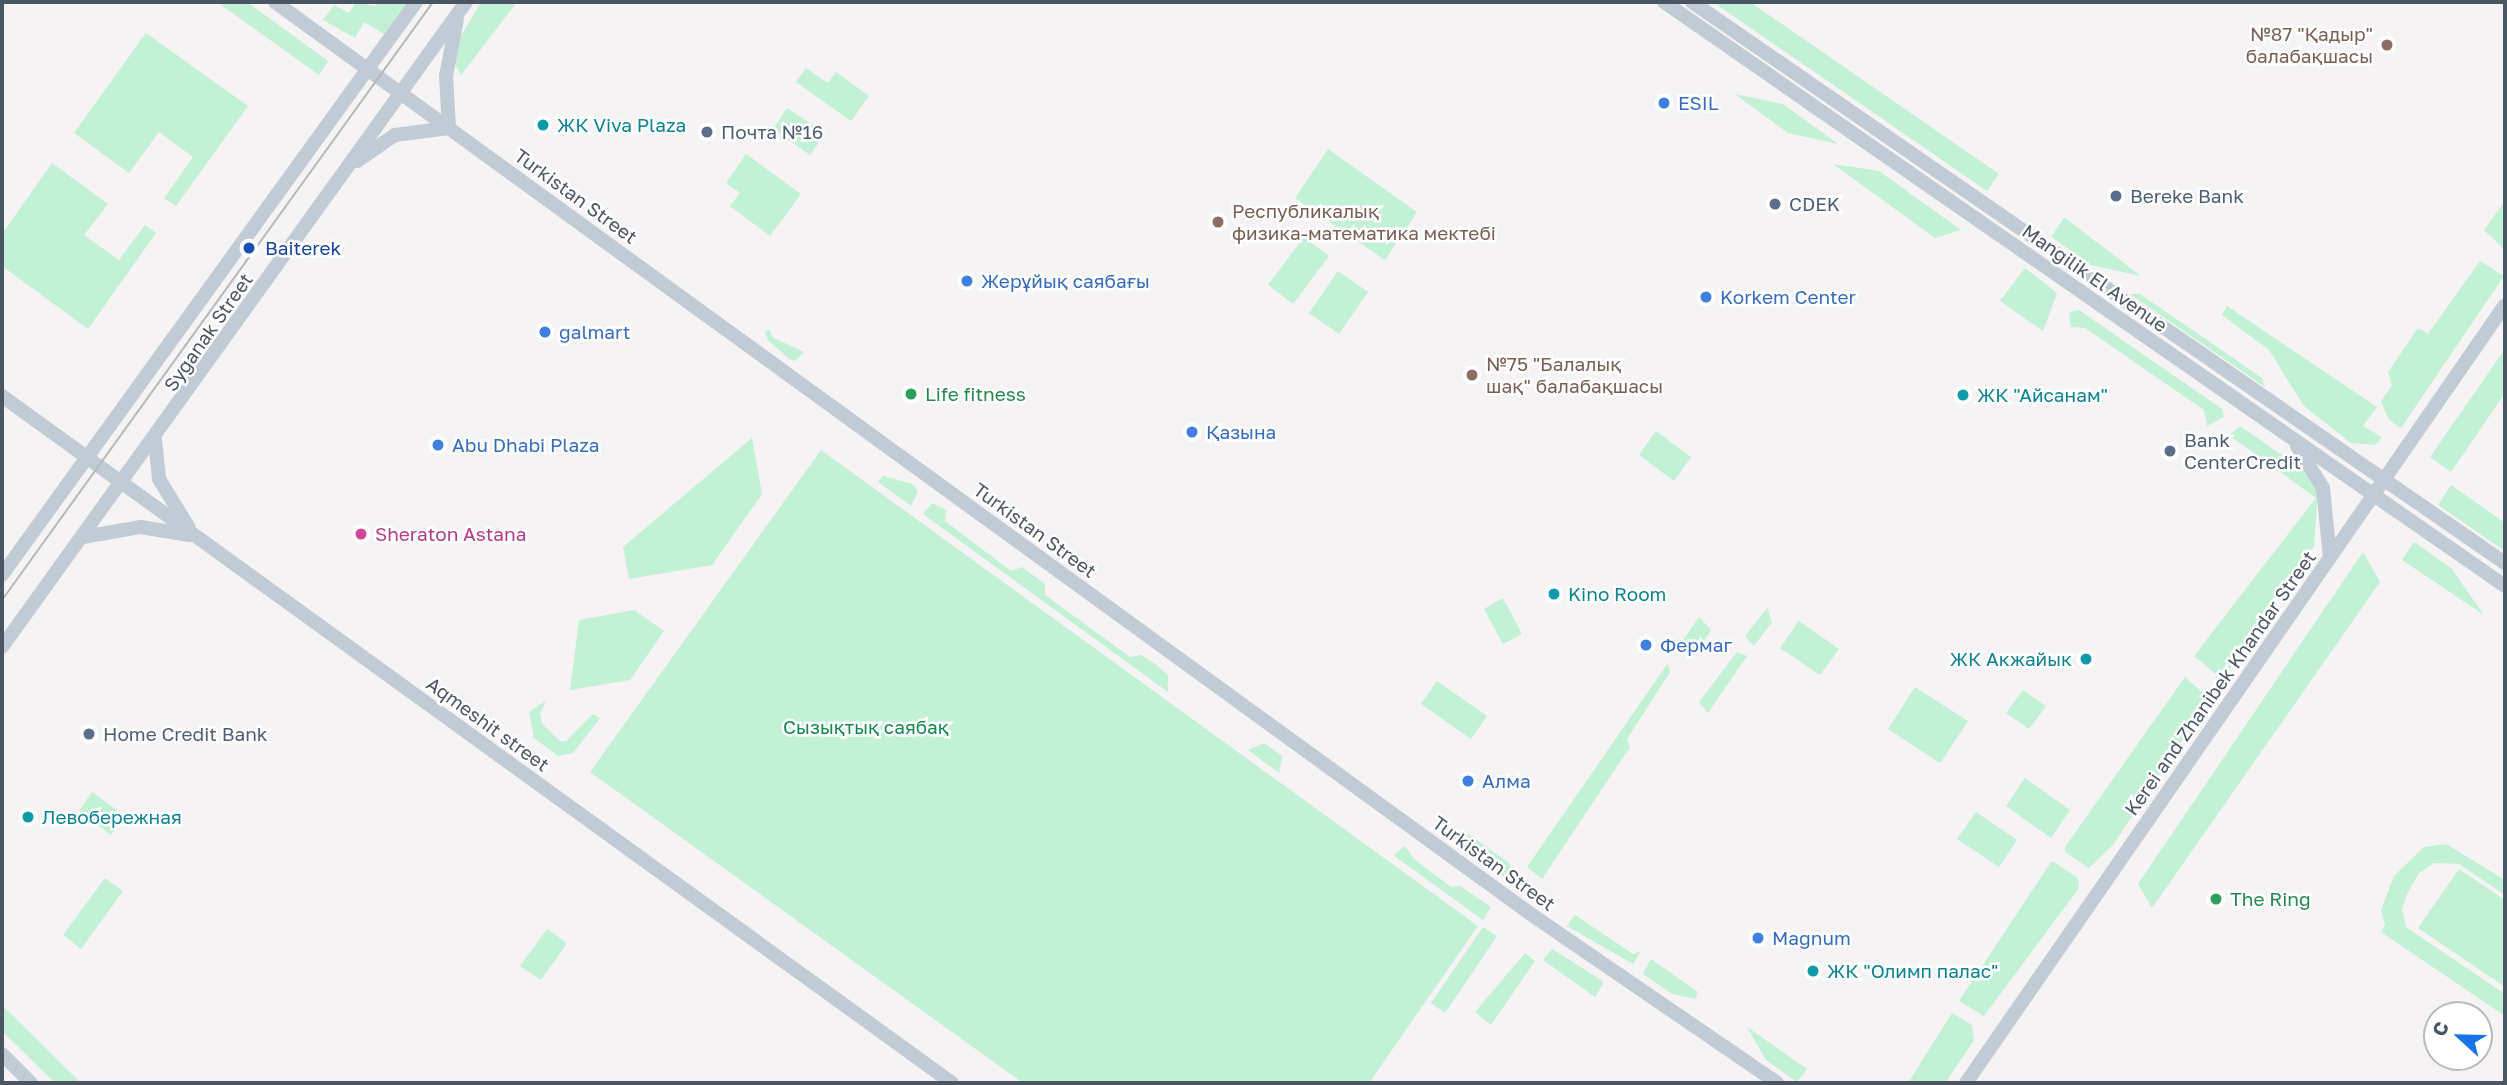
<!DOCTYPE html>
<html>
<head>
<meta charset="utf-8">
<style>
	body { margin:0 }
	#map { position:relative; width:2507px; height:1085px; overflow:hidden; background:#f5f3f3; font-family:"Golos Text",sans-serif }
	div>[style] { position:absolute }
	.green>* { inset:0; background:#c3f1d5 }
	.secondary>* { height:14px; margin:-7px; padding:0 7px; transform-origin:7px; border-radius:7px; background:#c1cbd6 }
	.tram>* { height:2px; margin:-1px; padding:0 1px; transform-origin:1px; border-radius:1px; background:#b5b8bd }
	.dots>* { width:19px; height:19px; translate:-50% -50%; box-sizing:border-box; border:4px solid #fff; border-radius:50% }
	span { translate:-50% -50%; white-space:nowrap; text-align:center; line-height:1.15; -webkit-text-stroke:5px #fff; paint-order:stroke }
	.education-label { font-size:19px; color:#785e54 }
	.right { translate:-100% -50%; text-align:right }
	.left { translate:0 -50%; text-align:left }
	.shop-label { font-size:19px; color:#366cbe }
	.culture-label { font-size:19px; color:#0d838f }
	.service-label { font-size:19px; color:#4e5e75 }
	.street-label { font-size:19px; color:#4a5661 }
	.transit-label { font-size:19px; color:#164399 }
	.leisure-label { font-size:19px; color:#27864d }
	.hotel-label { font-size:19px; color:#b23c85 }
	.park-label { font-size:19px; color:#17864f }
	.frame { position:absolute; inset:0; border:4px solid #4a5661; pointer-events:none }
	.north { position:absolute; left:2423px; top:1001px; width:70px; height:70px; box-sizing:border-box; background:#fff; border:2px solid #b7bbc0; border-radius:50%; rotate:292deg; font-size:19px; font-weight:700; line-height:28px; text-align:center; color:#4a5661 }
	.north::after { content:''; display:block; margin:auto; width:24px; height:32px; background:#1a73e8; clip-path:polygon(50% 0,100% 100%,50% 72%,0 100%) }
</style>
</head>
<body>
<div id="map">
	<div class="green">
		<div style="clip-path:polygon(217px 2px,247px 2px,328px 61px,319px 75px)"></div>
		<div style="clip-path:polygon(356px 2px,375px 6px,378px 2px,407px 2px,384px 34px,364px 22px,355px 38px,323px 20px,334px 5px,349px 13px)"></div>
		<div style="clip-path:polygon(481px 2px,517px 2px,461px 75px,453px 61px,458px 41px)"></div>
		<div style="clip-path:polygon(1713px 2px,1750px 2px,1999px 174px,1987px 191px)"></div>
		<div style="clip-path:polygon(146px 33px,248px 106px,176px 206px,164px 198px,193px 157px,159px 132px,129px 173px,74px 133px)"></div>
		<div style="clip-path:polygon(806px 68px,828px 83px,836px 72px,869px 96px,851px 121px,796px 82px)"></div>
		<div style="clip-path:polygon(1735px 94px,1783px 104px,1838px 144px,1788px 133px)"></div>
		<div style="clip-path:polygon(787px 108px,825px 133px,810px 155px,773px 129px)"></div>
		<div style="clip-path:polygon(1328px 149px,1417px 212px,1385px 260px,1295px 198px)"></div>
		<div style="clip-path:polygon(746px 154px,801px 194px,770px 236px,730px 206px,740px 193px,726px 183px)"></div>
		<div style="clip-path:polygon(52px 163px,108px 204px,84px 235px,119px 260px,145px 225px,156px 233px,88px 329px,2px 266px,2px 234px)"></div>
		<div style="clip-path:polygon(1833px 164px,1879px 171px,1961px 230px,1935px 238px)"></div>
		<div style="clip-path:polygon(2505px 201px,2505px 250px,2484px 230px)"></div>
		<div style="clip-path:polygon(2064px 218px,2065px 218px,2141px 276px,2091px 265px,2051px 237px)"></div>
		<div style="clip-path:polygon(1304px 237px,1329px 256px,1293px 304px,1268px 285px)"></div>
		<div style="clip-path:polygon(2480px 261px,2504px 276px,2401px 428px,2389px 420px,2381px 401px,2392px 385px,2388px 372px,2418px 328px,2428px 334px)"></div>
		<div style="clip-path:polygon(2025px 268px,2057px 293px,2043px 331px,2000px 301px)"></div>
		<div style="clip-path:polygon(1338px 271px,1368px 292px,1339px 334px,1309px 313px)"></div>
		<div style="clip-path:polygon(2130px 294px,2140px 294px,2262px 378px,2265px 387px)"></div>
		<div style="clip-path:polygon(2227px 306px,2377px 407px,2363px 426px,2382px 437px,2375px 445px,2351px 443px,2304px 406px,2269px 350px,2222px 315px)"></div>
		<div style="clip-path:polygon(2079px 310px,2222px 409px,2224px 417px,2207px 426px,2204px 410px,2085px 328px,2071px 327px,2069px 313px)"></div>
		<div style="clip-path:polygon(770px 329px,772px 337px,804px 352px,795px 361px,789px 359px,768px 340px,765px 332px)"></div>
		<div style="clip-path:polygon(2505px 349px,2505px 393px,2451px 472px,2430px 457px)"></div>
		<div style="clip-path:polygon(2240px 426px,2312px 476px,2318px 491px,2314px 546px,2250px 631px,2242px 654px,2222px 679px,2194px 656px,2316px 498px,2229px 435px)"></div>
		<div style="clip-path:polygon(1656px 431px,1691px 457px,1674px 481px,1639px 455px)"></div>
		<div style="clip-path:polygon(752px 438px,762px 494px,712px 565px,629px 579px,623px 547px)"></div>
		<div style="clip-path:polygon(821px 450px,1478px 926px,1369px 1083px,1023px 1083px,590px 772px)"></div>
		<div style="clip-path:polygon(883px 476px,912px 484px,918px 491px,911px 506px,878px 482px)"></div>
		<div style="clip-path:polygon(2451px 485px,2505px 523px,2505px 551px,2438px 505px)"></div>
		<div style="clip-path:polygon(932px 503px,946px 510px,945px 521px,1011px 571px,1022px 567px,1045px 584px,1045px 595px,1130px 657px,1141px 655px,1154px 663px,1168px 675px,1168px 692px,923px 514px)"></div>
		<div style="clip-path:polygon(2414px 542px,2451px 568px,2484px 615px,2402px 560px)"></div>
		<div style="clip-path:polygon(2363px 552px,2380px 582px,2152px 908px,2138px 884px)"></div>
		<div style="clip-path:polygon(1503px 598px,1522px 634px,1503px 644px,1484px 609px)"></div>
		<div style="clip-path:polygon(1767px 608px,1772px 622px,1754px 646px,1745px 636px)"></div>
		<div style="clip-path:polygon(634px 610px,664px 631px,630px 680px,570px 690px,579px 620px)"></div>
		<div style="clip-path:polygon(1699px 617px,1711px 630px,1697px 651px,1677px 649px)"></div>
		<div style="clip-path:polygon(1799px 621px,1839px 649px,1820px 675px,1780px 648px)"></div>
		<div style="clip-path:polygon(1737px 652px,1747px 656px,1708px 713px,1699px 702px)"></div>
		<div style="clip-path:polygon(1668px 663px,1670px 672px,1627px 739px,1630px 747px,1542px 879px,1527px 867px)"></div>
		<div style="clip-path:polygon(2185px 677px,2210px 699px,2113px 845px,2089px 868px,2065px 852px,2065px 847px)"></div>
		<div style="clip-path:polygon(1437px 681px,1487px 716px,1471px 739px,1421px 704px)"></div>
		<div style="clip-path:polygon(1915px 687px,1968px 721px,1940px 763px,1888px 729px)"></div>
		<div style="clip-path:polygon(2023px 690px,2046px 706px,2029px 729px,2006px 713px)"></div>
		<div style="clip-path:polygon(547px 700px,540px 713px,542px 724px,560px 741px,566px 741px,593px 714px,600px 718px,573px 753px,558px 756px,534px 738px,529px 712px)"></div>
		<div style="clip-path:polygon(1264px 743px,1282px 756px,1279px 773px,1248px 750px)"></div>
		<div style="clip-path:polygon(2025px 778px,2070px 810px,2051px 838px,2006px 806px)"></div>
		<div style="clip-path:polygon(92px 792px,125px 816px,111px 835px,79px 811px)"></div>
		<div style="clip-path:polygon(1976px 812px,2017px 840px,1999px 867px,1957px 839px)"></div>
		<div style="clip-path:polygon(1464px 831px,1509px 863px,1514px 884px,1460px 846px)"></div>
		<div style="clip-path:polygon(2446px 844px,2505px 880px,2505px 895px,2459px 864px,2434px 863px,2419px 873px,2407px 894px,2402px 909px,2406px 927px,2505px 994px,2505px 1016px,2381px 932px,2385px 925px,2381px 910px,2394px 876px,2424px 847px)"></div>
		<div style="clip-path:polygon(1405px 846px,1414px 859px,1451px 887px,1460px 886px,1491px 907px,1483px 920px,1393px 855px)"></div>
		<div style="clip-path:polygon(2052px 861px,2078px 878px,2079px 888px,1984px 1016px,1959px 1001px)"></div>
		<div style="clip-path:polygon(2459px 869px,2505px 900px,2505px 987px,2418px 928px)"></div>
		<div style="clip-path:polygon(105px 878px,123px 891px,81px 949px,63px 935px)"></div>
		<div style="clip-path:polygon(1575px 915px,1633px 954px,1641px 951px,1633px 964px,1567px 926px)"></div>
		<div style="clip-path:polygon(1483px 927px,1497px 936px,1445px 1013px,1431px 1003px)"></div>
		<div style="clip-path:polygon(547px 929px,567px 943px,541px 980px,520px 966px)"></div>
		<div style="clip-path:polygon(1552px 949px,1601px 980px,1603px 984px,1595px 997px,1543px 960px)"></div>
		<div style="clip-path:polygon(1525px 953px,1535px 961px,1491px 1025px,1475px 1012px)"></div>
		<div style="clip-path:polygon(1651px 959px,1698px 992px,1695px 999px,1672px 994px,1643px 974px)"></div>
		<div style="clip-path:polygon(2px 1005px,81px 1083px,55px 1083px,2px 1031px)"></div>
		<div style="clip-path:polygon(1952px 1013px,1972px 1025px,1974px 1040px,1945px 1083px,1908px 1083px)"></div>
		<div style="clip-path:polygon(1747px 1027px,1807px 1069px,1797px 1082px,1766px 1060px)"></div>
	</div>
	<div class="secondary">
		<div style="left:275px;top:2px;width:1554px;rotate:35.99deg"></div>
		<div style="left:1532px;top:915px;width:297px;rotate:34.4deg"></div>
		<div style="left:1664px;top:2px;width:1024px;rotate:34.78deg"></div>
		<div style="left:1692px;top:2px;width:988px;rotate:34.61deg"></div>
		<div style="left:357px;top:161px;width:46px;rotate:-34.4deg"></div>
		<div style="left:395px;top:135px;width:54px;rotate:-7.4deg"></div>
		<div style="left:449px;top:128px;width:52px;rotate:-93.3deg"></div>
		<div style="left:446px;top:76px;width:58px;rotate:-79.1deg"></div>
		<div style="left:2px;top:396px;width:1172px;rotate:35.87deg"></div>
		<div style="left:155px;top:440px;width:39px;rotate:84deg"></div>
		<div style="left:159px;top:479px;width:57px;rotate:58.5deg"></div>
		<div style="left:2297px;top:446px;width:49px;rotate:58.2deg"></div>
		<div style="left:2323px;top:488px;width:70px;rotate:84.3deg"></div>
		<div style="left:83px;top:537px;width:59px;rotate:-9.8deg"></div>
		<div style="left:141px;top:527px;width:49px;rotate:9.5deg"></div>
		<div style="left:2px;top:575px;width:707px;rotate:-54.15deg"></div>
		<div style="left:2px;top:647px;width:795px;rotate:-54.27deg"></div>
		<div style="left:2px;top:1054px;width:41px;rotate:45deg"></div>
		<div style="left:1966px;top:1083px;width:946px;rotate:-55.29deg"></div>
	</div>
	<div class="tram">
		<div style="left:2px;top:600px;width:737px;rotate:-54.22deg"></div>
	</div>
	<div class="dots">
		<div style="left:2387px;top:45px;background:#8d6e63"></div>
		<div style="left:1664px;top:103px;background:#3f7fe0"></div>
		<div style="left:543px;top:125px;background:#0f9aa8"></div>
		<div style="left:707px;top:132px;background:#5c6f8a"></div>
		<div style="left:2116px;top:196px;background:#5c6f8a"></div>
		<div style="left:1775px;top:204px;background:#5c6f8a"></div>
		<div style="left:1218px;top:222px;background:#8d6e63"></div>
		<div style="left:249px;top:248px;background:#1a4fb4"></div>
		<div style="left:967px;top:281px;background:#3f7fe0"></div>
		<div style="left:1706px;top:297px;background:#3f7fe0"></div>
		<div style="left:545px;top:332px;background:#3f7fe0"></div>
		<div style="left:1472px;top:375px;background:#8d6e63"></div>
		<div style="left:911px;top:394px;background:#2e9e5b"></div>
		<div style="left:1963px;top:395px;background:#0f9aa8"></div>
		<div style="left:1192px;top:432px;background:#3f7fe0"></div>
		<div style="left:438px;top:445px;background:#3f7fe0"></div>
		<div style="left:2170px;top:451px;background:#5c6f8a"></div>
		<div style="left:361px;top:534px;background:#d1479c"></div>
		<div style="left:1554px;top:594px;background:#0f9aa8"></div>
		<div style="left:1646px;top:645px;background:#3f7fe0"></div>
		<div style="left:2086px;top:659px;background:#0f9aa8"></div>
		<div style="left:89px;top:734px;background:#5c6f8a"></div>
		<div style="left:1468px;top:781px;background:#3f7fe0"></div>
		<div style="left:28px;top:817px;background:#0f9aa8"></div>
		<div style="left:2216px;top:899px;background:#2e9e5b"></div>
		<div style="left:1758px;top:938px;background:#3f7fe0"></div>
		<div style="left:1813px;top:971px;background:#0f9aa8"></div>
	</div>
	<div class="education-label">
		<span class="right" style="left:2373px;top:45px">№87 "Қадыр"<br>балабақшасы</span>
		<span class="left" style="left:1232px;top:222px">Республикалық<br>физика-математика мектебі</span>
		<span class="left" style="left:1486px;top:375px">№75 "Балалық<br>шақ" балабақшасы</span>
	</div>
	<div class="shop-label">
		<span class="left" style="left:1678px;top:103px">ESIL</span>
		<span class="left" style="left:981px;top:281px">Жерұйық саябағы</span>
		<span class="left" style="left:1720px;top:297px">Korkem Center</span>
		<span class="left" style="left:559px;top:332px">galmart</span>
		<span class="left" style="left:1206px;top:432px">Қазына</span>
		<span class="left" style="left:452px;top:445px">Abu Dhabi Plaza</span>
		<span class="left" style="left:1660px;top:645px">Фермаг</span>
		<span class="left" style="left:1482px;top:781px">Алма</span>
		<span class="left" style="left:1772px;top:938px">Magnum</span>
	</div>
	<div class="culture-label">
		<span class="left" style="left:557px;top:125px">ЖК Viva Plaza</span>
		<span class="left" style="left:1977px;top:395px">ЖК "Айсанам"</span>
		<span class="left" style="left:1568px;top:594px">Kino Room</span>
		<span class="right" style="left:2072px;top:659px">ЖК Акжайык</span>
		<span class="left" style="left:42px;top:817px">Левобережная</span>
		<span class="left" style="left:1827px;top:971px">ЖК "Олимп палас"</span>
	</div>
	<div class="service-label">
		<span class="left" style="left:721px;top:132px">Почта №16</span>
		<span class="left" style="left:2130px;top:196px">Bereke Bank</span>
		<span class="left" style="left:1789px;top:204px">CDEK</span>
		<span class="left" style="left:2184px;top:451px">Bank<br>CenterCredit</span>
		<span class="left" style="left:103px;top:734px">Home Credit Bank</span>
	</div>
	<div class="street-label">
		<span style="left:576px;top:196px;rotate:36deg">Turkistan Street</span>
		<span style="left:2095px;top:278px;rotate:35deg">Mangilik El Avenue</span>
		<span style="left:208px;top:332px;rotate:-55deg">Syganak Street</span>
		<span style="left:1035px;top:530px;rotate:36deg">Turkistan Street</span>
		<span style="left:2220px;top:683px;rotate:-55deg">Kerei and Zhanibek Khandar Street</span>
		<span style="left:488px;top:724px;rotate:36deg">Aqmeshit street</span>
		<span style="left:1494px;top:863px;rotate:36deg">Turkistan Street</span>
	</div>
	<div class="transit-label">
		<span class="left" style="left:265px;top:248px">Baiterek</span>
	</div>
	<div class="leisure-label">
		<span class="left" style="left:925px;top:394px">Life fitness</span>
		<span class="left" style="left:2230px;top:899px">The Ring</span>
	</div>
	<div class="hotel-label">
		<span class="left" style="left:375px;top:534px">Sheraton Astana</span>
	</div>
	<div class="park-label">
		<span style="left:866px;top:727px">Сызықтық саябақ</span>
	</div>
	<div class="frame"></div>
	<div class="north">С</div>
</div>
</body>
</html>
